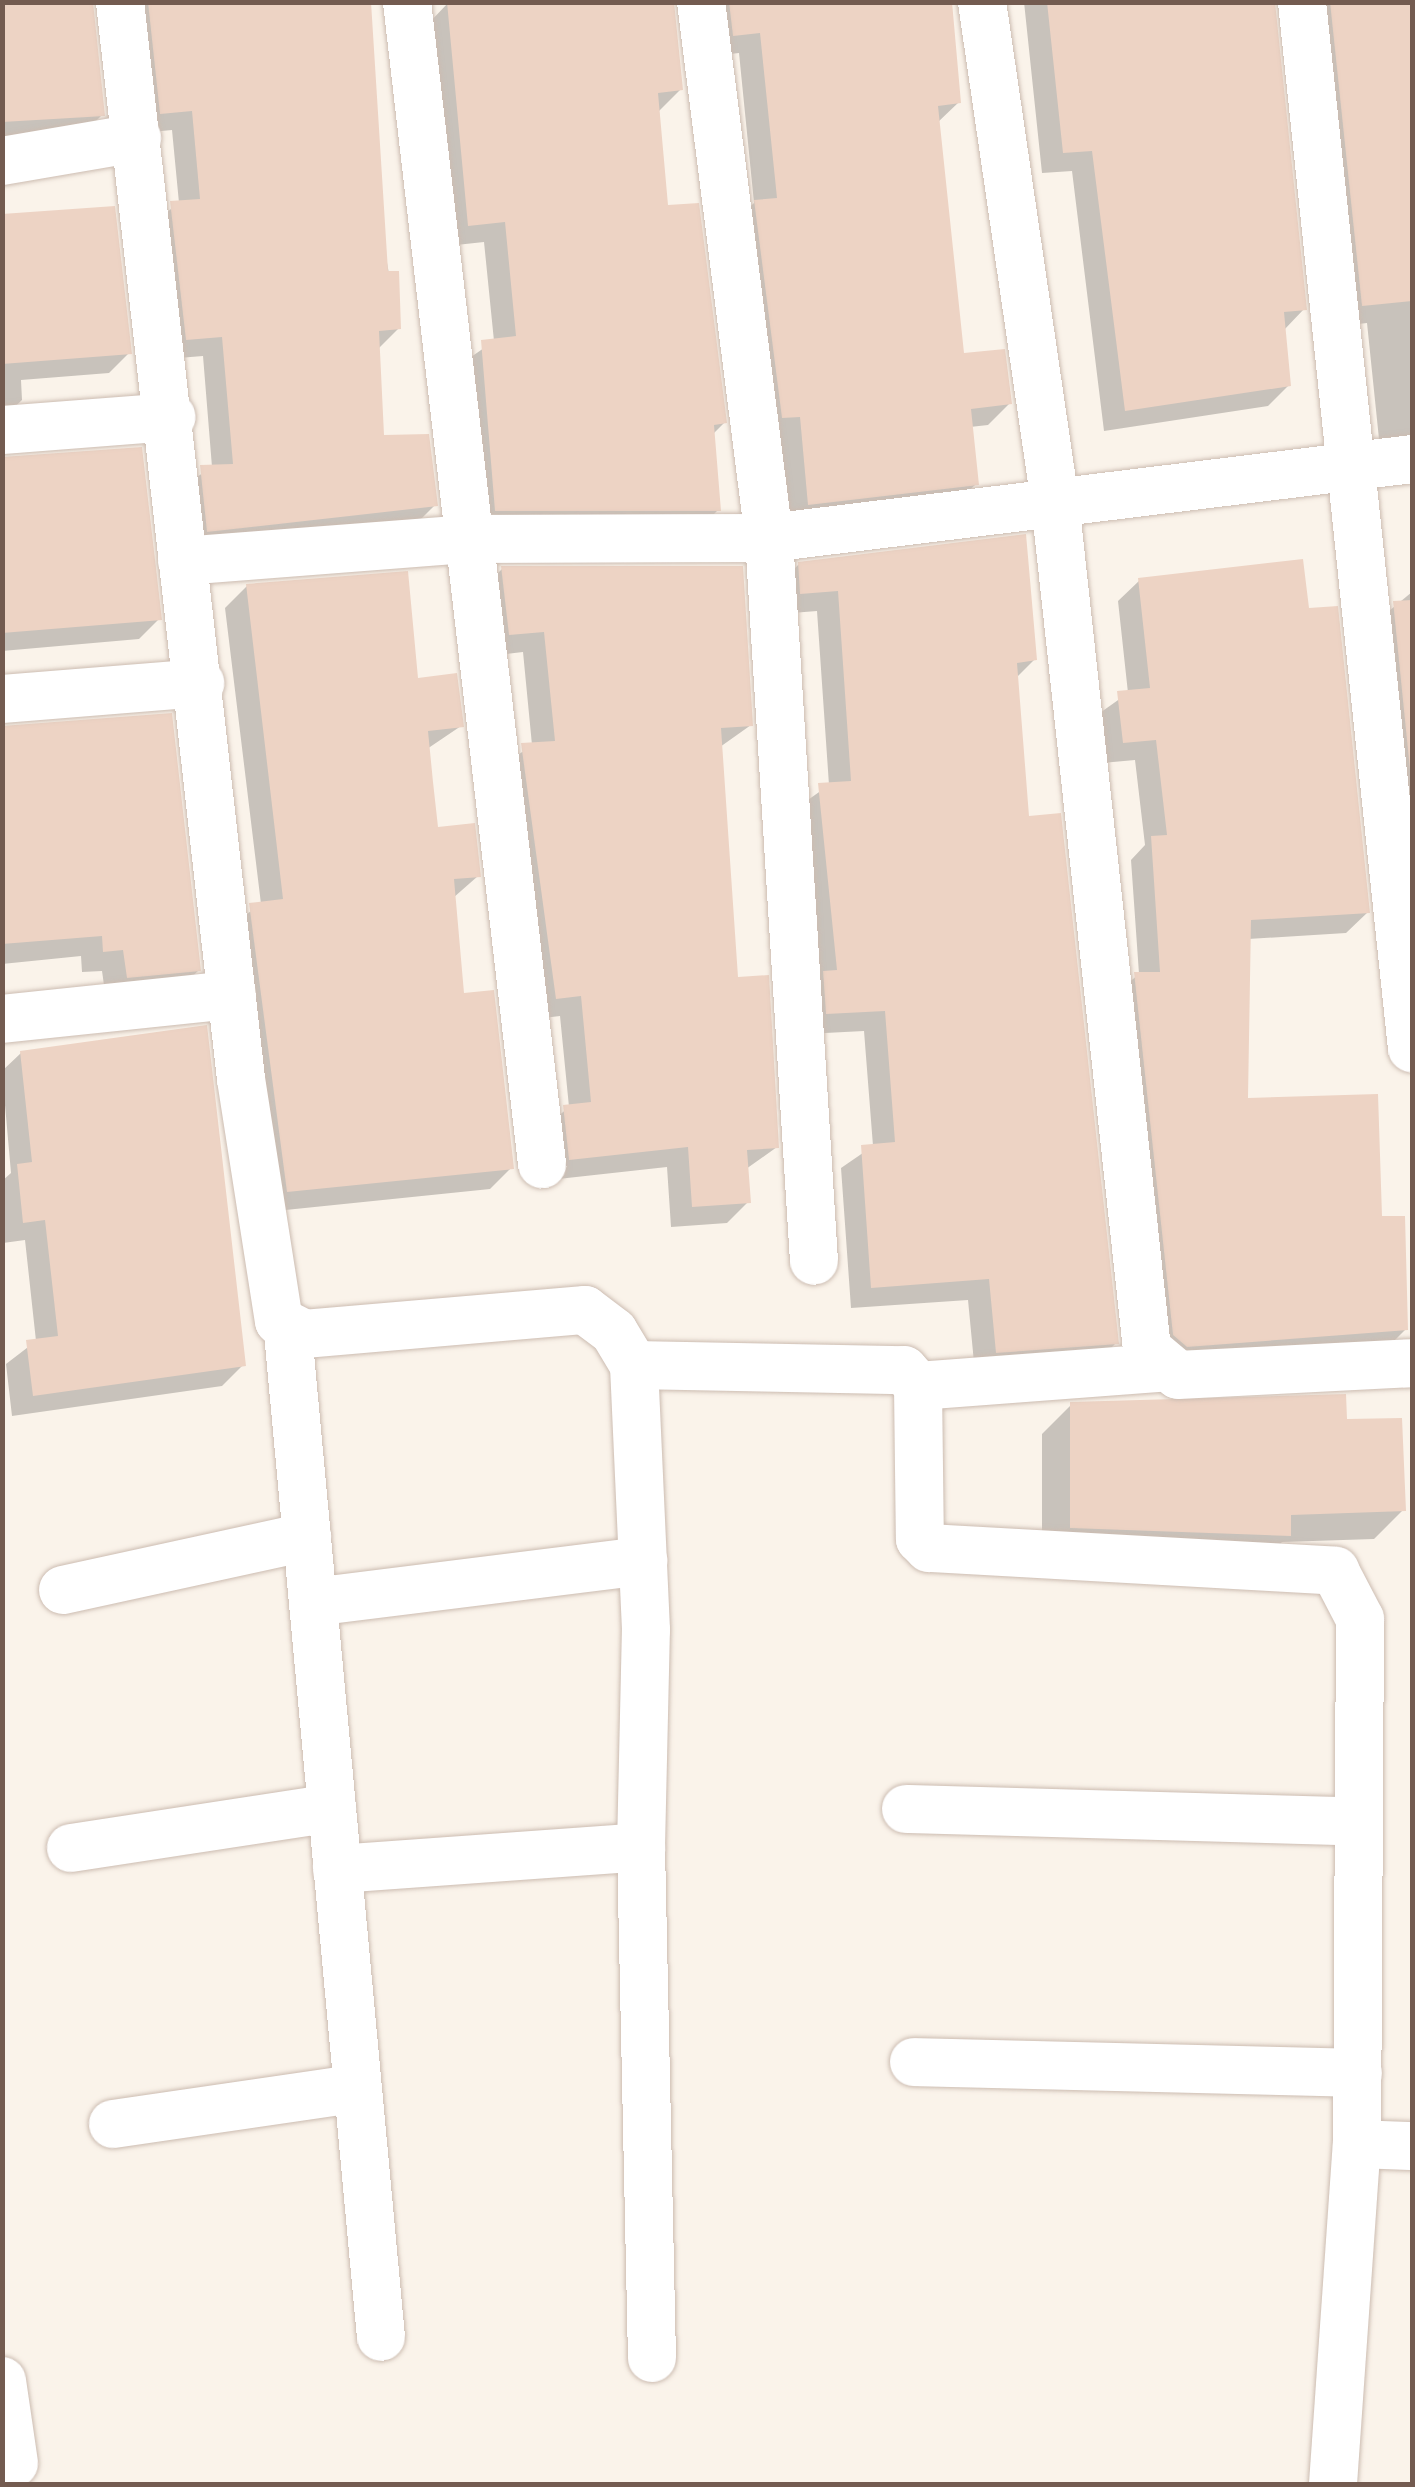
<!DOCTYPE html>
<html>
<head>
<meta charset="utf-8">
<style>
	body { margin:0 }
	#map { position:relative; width:1415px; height:2487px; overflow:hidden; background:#faf3ea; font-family:"Fira Sans Condensed",sans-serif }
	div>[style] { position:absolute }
	.shadow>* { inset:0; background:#0003 }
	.building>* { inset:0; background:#edd3c4 }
	.roads { filter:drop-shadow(0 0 2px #ccbcb1) drop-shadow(0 0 2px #ccbcb1) }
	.street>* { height:48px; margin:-24px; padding:0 24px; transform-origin:24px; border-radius:24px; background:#fff }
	span { translate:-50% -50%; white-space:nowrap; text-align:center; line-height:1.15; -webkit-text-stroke:8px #fdf8f0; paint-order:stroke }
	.frame { position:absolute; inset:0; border:5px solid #735b50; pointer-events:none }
</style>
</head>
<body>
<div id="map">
	<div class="shadow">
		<div style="clip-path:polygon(2px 2px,102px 115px,82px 135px,2px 141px)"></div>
		<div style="clip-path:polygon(114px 2px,339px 2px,399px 328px,378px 349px,381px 438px,435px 505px,415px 525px,187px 551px,180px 488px,212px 467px,203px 356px,166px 359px,151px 224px,179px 203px,172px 130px,140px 133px)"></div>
		<div style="clip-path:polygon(691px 2px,947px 2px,959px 102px,937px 123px,962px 356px,1009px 404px,988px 425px,970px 427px,976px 484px,954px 505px,787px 526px,733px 223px,754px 203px,739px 53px,712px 56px)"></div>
		<div style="clip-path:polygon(1024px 2px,1273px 2px,1304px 309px,1284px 330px,1289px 385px,1268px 406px,1104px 431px,1072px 171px,1042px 173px)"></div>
		<div style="clip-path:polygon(1295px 2px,1412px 2px,1412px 435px,1379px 439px,1367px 323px,1341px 326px)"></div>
		<div style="clip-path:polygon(448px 3px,681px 89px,659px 111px,665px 207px,724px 423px,712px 435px,718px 510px,697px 531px,474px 532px,461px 364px,494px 341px,484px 242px,447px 246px,427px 25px)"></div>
		<div style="clip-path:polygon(2px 217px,129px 353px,109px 373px,21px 380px,22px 400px,2px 419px)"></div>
		<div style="clip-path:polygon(2px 460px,159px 619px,139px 639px,2px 651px)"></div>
		<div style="clip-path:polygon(799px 564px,1034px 660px,1016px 678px,1027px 819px,1116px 1343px,1095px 1364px,975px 1373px,968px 1300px,851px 1308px,841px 1168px,873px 1146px,864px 1031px,806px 1034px,798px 807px,829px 785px,817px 611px,779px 614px,778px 586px)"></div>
		<div style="clip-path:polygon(502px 569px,751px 725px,720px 747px,736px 980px,777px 1147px,746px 1169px,748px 1202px,727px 1223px,671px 1227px,667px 1167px,549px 1180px,543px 1129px,569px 1107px,560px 1016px,535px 1019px,501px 767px,532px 745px,523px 652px,488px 656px,481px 590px)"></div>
		<div style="clip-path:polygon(1140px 580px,1306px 611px,1368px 912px,1346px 933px,1248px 939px,1246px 1101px,1380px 1219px,1406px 1329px,1385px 1350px,1166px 1367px,1114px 995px,1139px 974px,1131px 860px,1145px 845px,1135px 760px,1102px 763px,1097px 715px,1128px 693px,1118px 601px)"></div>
		<div style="clip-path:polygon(247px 586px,416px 681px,461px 726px,427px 749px,436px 830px,478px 876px,453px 898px,462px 996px,511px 1168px,490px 1189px,266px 1212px,229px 927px,261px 904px,225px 608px)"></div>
		<div style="clip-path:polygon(1412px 592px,1412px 815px,1392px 816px,1372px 625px)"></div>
		<div style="clip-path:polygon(2px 728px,199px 970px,177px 991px,106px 999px,102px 971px,82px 972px,81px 956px,2px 964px)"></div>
		<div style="clip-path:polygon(21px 1053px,243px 1365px,222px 1386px,12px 1416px,6px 1364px,36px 1341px,25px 1240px,3px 1243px,2px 1181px,11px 1173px,2px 1071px)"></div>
		<div style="clip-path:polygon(1071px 1405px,1403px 1510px,1374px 1539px,1282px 1542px,1260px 1564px,1042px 1556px,1042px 1434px)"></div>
	</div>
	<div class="building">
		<div style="clip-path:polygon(2px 2px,93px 2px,105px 116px,2px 122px)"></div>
		<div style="clip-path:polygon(148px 2px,371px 2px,388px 271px,399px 271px,401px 329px,379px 331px,384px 435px,429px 434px,438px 506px,207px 532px,200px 465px,233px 464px,222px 337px,186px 340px,170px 201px,200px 199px,192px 111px,160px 114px)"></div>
		<div style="clip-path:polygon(447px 2px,674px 2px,683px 90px,658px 93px,668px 205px,699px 203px,727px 423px,714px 425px,721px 511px,495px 511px,481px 340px,516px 336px,505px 222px,468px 226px)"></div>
		<div style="clip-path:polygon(729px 2px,952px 2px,961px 103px,938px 106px,964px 353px,1005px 349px,1012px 404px,971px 409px,979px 485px,808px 505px,800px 417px,782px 418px,754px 200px,777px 198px,760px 33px,733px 36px)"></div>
		<div style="clip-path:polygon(1047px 2px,1275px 2px,1307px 310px,1284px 312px,1291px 386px,1125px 411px,1092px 151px,1063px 153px)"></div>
		<div style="clip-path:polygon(1330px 2px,1412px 2px,1412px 301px,1362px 306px)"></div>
		<div style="clip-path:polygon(115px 206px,132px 354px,2px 364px,2px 214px)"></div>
		<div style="clip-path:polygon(142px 447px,162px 620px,2px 633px,2px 457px)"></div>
		<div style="clip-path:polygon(1026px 534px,1037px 660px,1017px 663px,1029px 816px,1061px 813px,1119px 1344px,996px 1353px,989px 1279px,871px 1288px,861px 1145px,895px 1142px,885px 1011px,826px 1014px,823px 971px,837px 970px,818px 783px,851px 781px,838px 591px,800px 594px,798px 562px)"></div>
		<div style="clip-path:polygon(1303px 559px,1309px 608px,1338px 606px,1370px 913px,1251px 920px,1248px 1098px,1378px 1094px,1382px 1216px,1405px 1216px,1408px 1330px,1187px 1347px,1173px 1335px,1134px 972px,1160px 972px,1151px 836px,1167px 835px,1156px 740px,1123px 743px,1117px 691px,1150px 688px,1138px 578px)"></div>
		<div style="clip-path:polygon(501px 566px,743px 566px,753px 726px,721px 728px,738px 977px,769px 975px,779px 1148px,747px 1150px,751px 1203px,692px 1207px,688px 1147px,569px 1160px,563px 1105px,591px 1102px,581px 996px,556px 999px,521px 743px,555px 741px,544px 632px,509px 635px)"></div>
		<div style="clip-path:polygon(408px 571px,418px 678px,457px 673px,464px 727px,428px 731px,433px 782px,438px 827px,475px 823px,481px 877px,454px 879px,464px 993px,494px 990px,514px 1169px,287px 1192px,249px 903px,283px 899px,246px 584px)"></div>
		<div style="clip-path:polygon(1412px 600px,1412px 790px,1393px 601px)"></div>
		<div style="clip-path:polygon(172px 713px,201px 971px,127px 978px,123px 950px,103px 952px,102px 936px,2px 944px,2px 726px)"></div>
		<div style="clip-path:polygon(207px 1025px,246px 1366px,33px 1396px,26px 1340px,58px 1336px,45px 1220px,23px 1223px,17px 1164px,32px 1162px,20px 1051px)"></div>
		<div style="clip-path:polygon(1346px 1394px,1347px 1419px,1402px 1418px,1406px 1511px,1291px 1515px,1291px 1536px,1070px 1528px,1070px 1402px)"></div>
	</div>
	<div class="roads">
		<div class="street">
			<div style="left:120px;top:2px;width:1084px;rotate:83.59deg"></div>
			<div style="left:241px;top:1079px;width:245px;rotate:81.1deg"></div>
			<div style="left:279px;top:1321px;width:28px;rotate:27deg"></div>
			<div style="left:304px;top:1334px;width:282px;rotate:-4.9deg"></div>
			<div style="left:585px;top:1310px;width:36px;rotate:37deg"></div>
			<div style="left:614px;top:1332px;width:39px;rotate:59deg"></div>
			<div style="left:634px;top:1365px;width:270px;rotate:1.1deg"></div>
			<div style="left:904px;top:1370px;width:21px;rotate:49deg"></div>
			<div style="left:918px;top:1386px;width:153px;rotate:89.3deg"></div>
			<div style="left:920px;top:1539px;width:13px;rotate:45deg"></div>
			<div style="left:929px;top:1548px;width:407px;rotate:3.2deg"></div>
			<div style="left:1335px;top:1571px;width:54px;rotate:62.5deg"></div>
			<div style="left:1360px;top:1619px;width:525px;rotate:90.33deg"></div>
			<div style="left:407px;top:2px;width:1170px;rotate:83.37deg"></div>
			<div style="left:701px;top:2px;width:540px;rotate:82.77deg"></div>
			<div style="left:769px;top:538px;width:724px;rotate:86.44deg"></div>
			<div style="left:982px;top:2px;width:505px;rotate:81.69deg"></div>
			<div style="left:1055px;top:502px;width:852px;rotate:83.8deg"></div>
			<div style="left:1147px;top:1349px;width:40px;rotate:40deg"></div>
			<div style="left:1178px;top:1375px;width:234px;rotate:-2.9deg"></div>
			<div style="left:1302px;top:2px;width:1052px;rotate:84deg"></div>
			<div style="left:2px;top:161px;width:137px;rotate:-9.7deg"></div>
			<div style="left:2px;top:430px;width:170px;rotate:-4.4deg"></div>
			<div style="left:182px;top:561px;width:288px;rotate:-4.4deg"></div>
			<div style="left:469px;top:539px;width:300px;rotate:-0.2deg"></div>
			<div style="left:769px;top:538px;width:648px;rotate:-7deg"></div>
			<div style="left:2px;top:699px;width:199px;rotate:-4.6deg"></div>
			<div style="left:2px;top:1019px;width:231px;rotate:-6deg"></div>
			<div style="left:288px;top:1333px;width:1008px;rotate:84.71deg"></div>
			<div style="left:918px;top:1386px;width:243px;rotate:-4.3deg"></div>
			<div style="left:63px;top:1590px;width:250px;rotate:-12.3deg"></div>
			<div style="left:313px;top:1602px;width:333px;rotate:-7.1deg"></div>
			<div style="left:906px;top:1809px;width:453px;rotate:1.6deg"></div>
			<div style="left:641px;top:1847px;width:511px;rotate:88.77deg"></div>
			<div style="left:71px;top:1848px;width:264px;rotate:-8.7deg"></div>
			<div style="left:337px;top:1869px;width:305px;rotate:-4.1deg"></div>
			<div style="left:641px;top:1847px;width:217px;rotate:-88.7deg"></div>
			<div style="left:646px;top:1630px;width:265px;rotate:-92.6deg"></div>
			<div style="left:914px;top:2062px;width:444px;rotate:1.4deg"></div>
			<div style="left:113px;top:2124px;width:243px;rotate:-8.3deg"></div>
			<div style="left:2px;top:2381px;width:83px;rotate:81.7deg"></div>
			<div style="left:1333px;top:2484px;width:341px;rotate:-86deg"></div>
			<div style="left:1357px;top:2144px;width:55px;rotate:2.1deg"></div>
		</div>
	</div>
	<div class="frame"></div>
</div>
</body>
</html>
